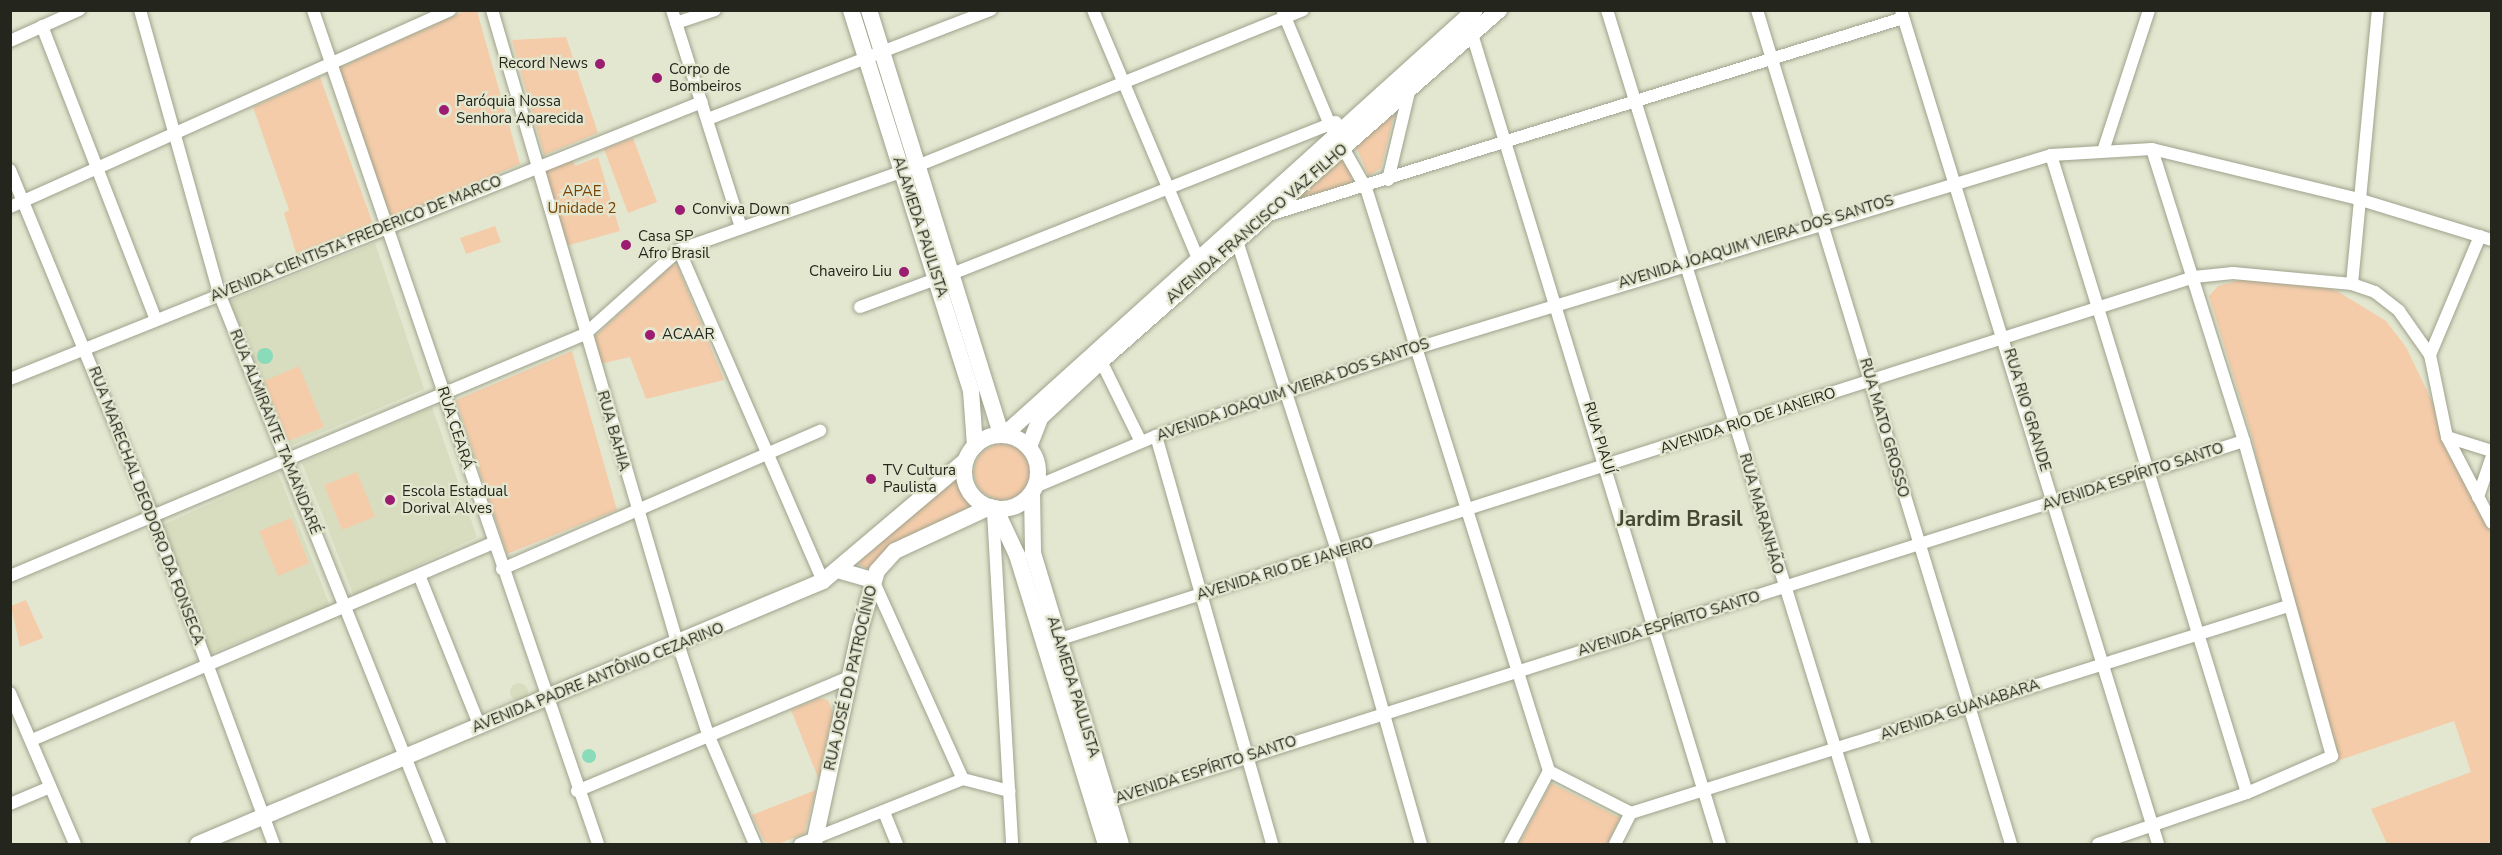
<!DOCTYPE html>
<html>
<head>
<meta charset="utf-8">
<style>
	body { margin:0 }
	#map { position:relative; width:2502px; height:855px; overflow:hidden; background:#e3e7d0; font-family:"Nunito Sans",sans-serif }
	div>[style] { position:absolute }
	.built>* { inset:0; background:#d8ddbf }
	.round { border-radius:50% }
	.green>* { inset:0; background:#f4ccaa }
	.water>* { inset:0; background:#8adbb9 }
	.roads { filter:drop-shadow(0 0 2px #9fa28c) drop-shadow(0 0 2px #9fa28c) }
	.street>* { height:12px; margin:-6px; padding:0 6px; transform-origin:6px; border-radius:6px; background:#fff }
	.secondary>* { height:16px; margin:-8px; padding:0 8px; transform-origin:8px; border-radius:8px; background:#fff }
	.secondary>.ring { margin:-8px; padding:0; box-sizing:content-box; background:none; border:16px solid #fff; border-radius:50% }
	.dots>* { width:16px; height:16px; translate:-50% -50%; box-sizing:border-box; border:3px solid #e3e7d0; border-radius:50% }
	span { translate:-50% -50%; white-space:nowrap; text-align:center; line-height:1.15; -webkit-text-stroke:4.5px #e3e7d0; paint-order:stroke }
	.poi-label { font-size:15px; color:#24261d }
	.right { translate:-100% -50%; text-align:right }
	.left { translate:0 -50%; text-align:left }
	.park-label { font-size:15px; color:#764301 }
	.street-label { font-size:15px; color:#24261d }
	.district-label { font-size:21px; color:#454834; font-weight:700 }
	.frame { position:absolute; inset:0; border:12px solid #24261d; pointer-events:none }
</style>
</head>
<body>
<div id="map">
	<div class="built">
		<div style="clip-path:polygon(375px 243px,424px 389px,288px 447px,230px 301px)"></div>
		<div style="clip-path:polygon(432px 407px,477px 537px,354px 596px,302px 463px)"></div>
		<div style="clip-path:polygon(278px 473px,330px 606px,209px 654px,156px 528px)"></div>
		<div class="round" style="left:510px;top:683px;width:18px;height:18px"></div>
	</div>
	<div class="green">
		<div style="clip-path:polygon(464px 11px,477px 11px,520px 164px,389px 219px,339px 68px)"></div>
		<div style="clip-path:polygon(566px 37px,598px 133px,544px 155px,512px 40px)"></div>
		<div style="clip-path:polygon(320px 77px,373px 224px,296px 253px,284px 213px,289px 210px,253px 107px)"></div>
		<div style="clip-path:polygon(1395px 111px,1381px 168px,1369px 176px,1355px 145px)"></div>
		<div style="clip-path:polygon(633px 138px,657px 202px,628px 213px,604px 149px)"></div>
		<div style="clip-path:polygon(571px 157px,575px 166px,598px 157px,620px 231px,566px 246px,544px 168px)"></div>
		<div style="clip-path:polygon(1344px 158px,1352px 176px,1350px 185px,1298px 198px,1336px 159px)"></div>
		<div style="clip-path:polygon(495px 226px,501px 242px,466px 254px,460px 238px)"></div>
		<div style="clip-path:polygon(672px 265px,677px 265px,724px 380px,646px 399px,630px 357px,600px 364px,592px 339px)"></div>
		<div style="clip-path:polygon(2247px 278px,2304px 281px,2337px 291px,2386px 321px,2406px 347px,2491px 524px,2491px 844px,2387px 844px,2371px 809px,2471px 772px,2454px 721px,2337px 761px,2288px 606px,2252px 437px,2209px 296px,2218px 286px)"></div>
		<div style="clip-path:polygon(572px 351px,617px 510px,507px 554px,456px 400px)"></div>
		<div style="clip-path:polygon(299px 366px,324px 427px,288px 441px,264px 381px)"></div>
		<div class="round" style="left:974px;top:444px;width:56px;height:56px"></div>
		<div style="clip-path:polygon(357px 472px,375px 517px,342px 530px,324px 485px)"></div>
		<div style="clip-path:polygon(957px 476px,964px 496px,978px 509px,872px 570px,857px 564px)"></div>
		<div style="clip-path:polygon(291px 518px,309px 563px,278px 576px,259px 531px)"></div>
		<div style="clip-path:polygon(26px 600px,43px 638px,20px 647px,11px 606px)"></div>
		<div style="clip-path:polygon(819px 698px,828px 700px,833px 713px,819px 780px,791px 710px)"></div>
		<div style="clip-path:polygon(1551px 783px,1620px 818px,1607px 844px,1519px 844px)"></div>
		<div style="clip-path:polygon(816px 790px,804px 834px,778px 844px,765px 842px,752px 815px)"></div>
	</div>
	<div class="water">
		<div class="round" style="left:257px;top:348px;width:16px;height:16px"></div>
		<div class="round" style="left:582px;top:749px;width:14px;height:14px"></div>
	</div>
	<div class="roads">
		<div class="street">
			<div style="left:140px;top:10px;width:294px;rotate:74.4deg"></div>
			<div style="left:219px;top:293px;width:594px;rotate:68.14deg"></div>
			<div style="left:313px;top:10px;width:881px;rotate:71.13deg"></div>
			<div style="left:492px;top:10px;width:651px;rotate:73.68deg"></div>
			<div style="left:675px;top:635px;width:104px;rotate:71.6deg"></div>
			<div style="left:708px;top:734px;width:120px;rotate:66.9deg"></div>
			<div style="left:672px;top:10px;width:225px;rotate:72.4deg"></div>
			<div style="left:1093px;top:10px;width:267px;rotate:67.1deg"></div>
			<div style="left:1607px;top:10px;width:873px;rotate:72.81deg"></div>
			<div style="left:1757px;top:10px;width:872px;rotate:73.06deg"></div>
			<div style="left:1901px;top:10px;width:873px;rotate:72.87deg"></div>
			<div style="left:1283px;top:12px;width:122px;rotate:67.4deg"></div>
			<div style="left:1330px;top:125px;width:73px;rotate:60.3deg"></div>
			<div style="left:1366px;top:188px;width:611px;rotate:72.57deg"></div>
			<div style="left:676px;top:23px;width:41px;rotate:-18.4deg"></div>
			<div style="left:42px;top:26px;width:313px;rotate:68.8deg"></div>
			<div style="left:1472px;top:34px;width:847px;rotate:72.98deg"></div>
			<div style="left:10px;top:41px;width:76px;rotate:-24.2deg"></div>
			<div style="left:708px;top:119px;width:303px;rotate:-21.1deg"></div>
			<div style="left:2104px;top:148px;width:145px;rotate:-71.9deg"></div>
			<div style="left:2051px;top:155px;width:667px;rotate:72.92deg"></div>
			<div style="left:10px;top:170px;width:373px;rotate:67.6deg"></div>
			<div style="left:152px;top:515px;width:351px;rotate:69.7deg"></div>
			<div style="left:1388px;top:180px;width:95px;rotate:-76.6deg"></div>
			<div style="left:10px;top:207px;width:482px;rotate:-24.1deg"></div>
			<div style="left:1269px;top:215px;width:664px;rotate:-17.26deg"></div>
			<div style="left:1237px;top:241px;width:328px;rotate:72.1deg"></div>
			<div style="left:1338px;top:553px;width:303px;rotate:74.1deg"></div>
			<div style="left:679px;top:250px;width:361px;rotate:66.5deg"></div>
			<div style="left:949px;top:275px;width:416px;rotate:-21.6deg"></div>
			<div style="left:2352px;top:284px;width:275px;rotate:-84.6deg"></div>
			<div style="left:860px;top:307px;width:81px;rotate:-20.2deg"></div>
			<div style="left:2430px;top:355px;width:129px;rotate:-67.2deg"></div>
			<div style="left:1101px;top:361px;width:90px;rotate:63.7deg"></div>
			<div style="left:10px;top:379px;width:745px;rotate:-21.82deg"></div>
			<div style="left:1156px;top:436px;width:424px;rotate:74.1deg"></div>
			<div style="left:2447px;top:437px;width:47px;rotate:17.3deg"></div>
			<div style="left:1035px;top:487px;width:131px;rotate:-22.9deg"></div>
			<div style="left:1156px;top:436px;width:275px;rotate:-18.6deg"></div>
			<div style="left:1417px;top:348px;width:663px;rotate:-16.93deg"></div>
			<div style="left:2051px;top:155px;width:101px;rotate:-3.4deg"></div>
			<div style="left:2152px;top:149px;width:212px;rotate:13.6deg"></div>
			<div style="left:2358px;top:199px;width:140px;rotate:17deg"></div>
			<div style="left:2478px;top:497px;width:43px;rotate:-71.1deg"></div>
			<div style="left:993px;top:512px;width:333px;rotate:86.7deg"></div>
			<div style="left:502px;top:569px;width:347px;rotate:-23.5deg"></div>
			<div style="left:419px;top:575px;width:164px;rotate:68.1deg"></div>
			<div style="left:10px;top:576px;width:624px;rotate:-22.82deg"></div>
			<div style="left:585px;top:334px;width:126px;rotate:-41.8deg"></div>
			<div style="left:679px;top:250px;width:252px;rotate:-19.4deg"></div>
			<div style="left:917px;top:166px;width:416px;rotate:-22deg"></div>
			<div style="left:873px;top:580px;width:218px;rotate:65.7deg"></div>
			<div style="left:1051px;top:642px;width:1200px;rotate:-17.71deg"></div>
			<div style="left:2194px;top:277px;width:39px;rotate:-6deg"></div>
			<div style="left:2233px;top:273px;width:120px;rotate:5.3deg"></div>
			<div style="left:2352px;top:284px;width:24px;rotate:19deg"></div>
			<div style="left:2375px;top:292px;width:31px;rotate:38deg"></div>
			<div style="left:2399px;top:311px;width:54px;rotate:54.8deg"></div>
			<div style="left:2430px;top:355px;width:84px;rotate:78.3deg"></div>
			<div style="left:2447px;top:437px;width:97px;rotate:62.4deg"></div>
			<div style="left:10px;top:693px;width:164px;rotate:66.7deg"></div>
			<div style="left:32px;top:740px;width:501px;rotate:-23.14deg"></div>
			<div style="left:1549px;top:771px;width:92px;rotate:27.1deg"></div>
			<div style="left:1631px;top:813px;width:689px;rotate:-17.49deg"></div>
			<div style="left:577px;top:791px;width:295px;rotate:-22.7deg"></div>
			<div style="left:10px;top:804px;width:43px;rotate:-23deg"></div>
			<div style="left:1101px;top:804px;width:1199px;rotate:-17.62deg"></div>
			<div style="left:884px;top:812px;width:35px;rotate:68deg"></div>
			<div style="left:800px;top:844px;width:175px;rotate:-21.7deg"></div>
			<div style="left:963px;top:779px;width:48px;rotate:14.6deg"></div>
			<div style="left:1510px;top:844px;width:83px;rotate:-61.9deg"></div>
			<div style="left:1615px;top:844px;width:35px;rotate:-63deg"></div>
			<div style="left:2098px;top:844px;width:157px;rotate:-18.9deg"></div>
			<div style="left:2247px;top:793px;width:93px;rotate:-23.5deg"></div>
			<div style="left:2332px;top:756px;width:327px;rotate:-105.6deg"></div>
			<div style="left:2244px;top:441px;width:306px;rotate:-107.5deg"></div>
		</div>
		<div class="secondary">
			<div style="left:851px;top:10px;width:399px;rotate:72.5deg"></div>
			<div style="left:971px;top:391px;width:55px;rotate:85.8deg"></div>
			<div style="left:869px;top:10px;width:445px;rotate:72.7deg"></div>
			<div style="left:1004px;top:435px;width:634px;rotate:-42.06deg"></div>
			<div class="ring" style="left:964px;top:435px;width:58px;height:58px"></div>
			<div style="left:1029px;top:447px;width:31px;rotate:-69deg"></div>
			<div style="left:1040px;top:418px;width:83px;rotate:-43.1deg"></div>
			<div style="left:1101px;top:361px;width:531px;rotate:-41.41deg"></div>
			<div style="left:1032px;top:493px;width:60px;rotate:89deg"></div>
			<div style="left:1033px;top:553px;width:304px;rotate:73.2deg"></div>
			<div style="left:995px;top:508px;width:52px;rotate:64.9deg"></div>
			<div style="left:1017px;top:555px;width:302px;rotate:72.9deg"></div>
			<div style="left:841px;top:571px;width:33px;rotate:16deg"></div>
			<div style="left:198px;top:844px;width:678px;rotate:-22.82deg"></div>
			<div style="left:823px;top:581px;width:187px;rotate:-40.2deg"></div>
			<div style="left:814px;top:844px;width:220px;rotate:-77.9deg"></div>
			<div style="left:860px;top:629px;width:60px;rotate:-73.7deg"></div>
			<div style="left:877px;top:571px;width:27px;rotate:-48deg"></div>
			<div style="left:895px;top:551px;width:105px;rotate:-24.9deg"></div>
		</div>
	</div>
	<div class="dots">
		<div style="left:600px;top:64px;background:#9c1c71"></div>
		<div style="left:657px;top:78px;background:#9c1c71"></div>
		<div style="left:444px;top:110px;background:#9c1c71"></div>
		<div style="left:680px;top:210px;background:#9c1c71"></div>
		<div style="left:626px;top:245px;background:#9c1c71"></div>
		<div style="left:904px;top:272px;background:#9c1c71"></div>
		<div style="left:650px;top:335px;background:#9c1c71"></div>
		<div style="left:871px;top:479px;background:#9c1c71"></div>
		<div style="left:390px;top:500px;background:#9c1c71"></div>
	</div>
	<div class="poi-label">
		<span class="right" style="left:588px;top:64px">Record News</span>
		<span class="left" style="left:669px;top:78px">Corpo de<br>Bombeiros</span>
		<span class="left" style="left:456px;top:110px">Paróquia Nossa<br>Senhora Aparecida</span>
		<span class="left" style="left:692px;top:210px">Conviva Down</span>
		<span class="left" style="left:638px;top:245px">Casa SP<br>Afro Brasil</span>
		<span class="right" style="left:892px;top:272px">Chaveiro Liu</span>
		<span class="left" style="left:662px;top:335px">ACAAR</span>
		<span class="left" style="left:883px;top:479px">TV Cultura<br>Paulista</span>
		<span class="left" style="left:402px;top:500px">Escola Estadual<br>Dorival Alves</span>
	</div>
	<div class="park-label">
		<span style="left:582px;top:200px">APAE<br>Unidade 2</span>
	</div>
	<div class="street-label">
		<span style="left:1257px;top:224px;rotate:-41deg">AVENIDA FRANCISCO VAZ FILHO</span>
		<span style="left:920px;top:227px;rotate:72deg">ALAMEDA PAULISTA</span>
		<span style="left:356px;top:239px;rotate:-22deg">AVENIDA CIENTISTA FREDERICO DE MARCO</span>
		<span style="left:1756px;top:242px;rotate:-17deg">AVENIDA JOAQUIM VIEIRA DOS SANTOS</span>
		<span style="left:1293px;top:390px;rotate:-19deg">AVENIDA JOAQUIM VIEIRA DOS SANTOS</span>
		<span style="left:2027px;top:410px;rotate:73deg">RUA RIO GRANDE</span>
		<span style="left:1748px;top:421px;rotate:-18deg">AVENIDA RIO DE JANEIRO</span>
		<span style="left:455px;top:428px;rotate:72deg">RUA CEARÁ</span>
		<span style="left:1884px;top:428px;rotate:74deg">RUA MATO GROSSO</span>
		<span style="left:613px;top:431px;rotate:74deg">RUA BAHIA</span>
		<span style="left:275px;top:432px;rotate:68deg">RUA ALMIRANTE TAMANDARÉ</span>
		<span style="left:1599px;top:438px;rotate:73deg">RUA PIAUÍ</span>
		<span style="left:2133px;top:477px;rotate:-18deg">AVENIDA ESPÍRITO SANTO</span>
		<span style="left:146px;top:506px;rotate:69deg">RUA MARECHAL DEODORO DA FONSECA</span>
		<span style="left:1761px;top:514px;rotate:74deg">RUA MARANHÃO</span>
		<span style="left:1285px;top:569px;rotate:-17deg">AVENIDA RIO DE JANEIRO</span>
		<span style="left:1669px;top:624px;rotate:-17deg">AVENIDA ESPÍRITO SANTO</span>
		<span style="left:598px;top:678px;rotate:-22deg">AVENIDA PADRE ANTÔNIO CEZARINO</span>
		<span style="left:851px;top:678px;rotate:-77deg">RUA JOSÉ DO PATROCÍNIO</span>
		<span style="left:1073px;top:687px;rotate:73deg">ALAMEDA PAULISTA</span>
		<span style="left:1960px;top:710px;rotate:-18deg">AVENIDA GUANABARA</span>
		<span style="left:1206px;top:770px;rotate:-18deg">AVENIDA ESPÍRITO SANTO</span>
	</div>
	<div class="district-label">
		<span style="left:1680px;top:519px">Jardim Brasil</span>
	</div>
	<div class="frame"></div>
</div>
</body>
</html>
